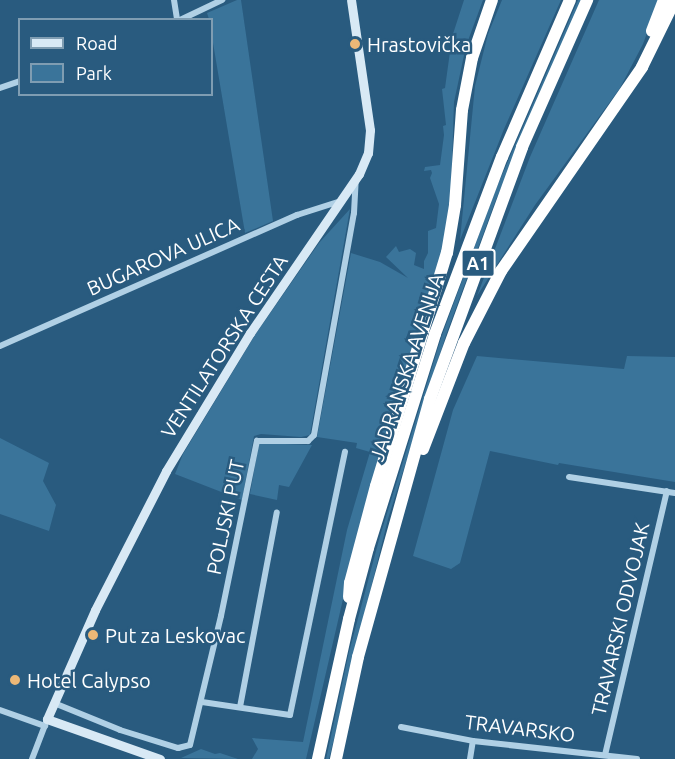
<!DOCTYPE html>
<html>
<head>
<meta charset="utf-8">
<style>
	body { margin:0 }
	#map { position:relative; width:675px; height:759px; overflow:hidden; background:#295b7f; font-family:Ubuntu,sans-serif }
	div>[style] { position:absolute }
	.green>* { inset:0; background:#3a749a }
	.minor>* { height:6px; margin:-3px; padding:0 3px; transform-origin:3px; border-radius:3px; background:#b0d0e5 }
	.secondary>* { height:9px; margin:-4.5px; padding:0 4.5px; transform-origin:4.5px; border-radius:4.5px; background:#d8e9f5 }
	.motorway>* { height:12px; margin:-6px; padding:0 6px; transform-origin:6px; border-radius:6px; background:#fff }
	.dots>* { width:16px; height:16px; translate:-50% -50%; box-sizing:border-box; border:3px solid #295b7f; border-radius:50% }
	span { translate:-50% -50%; white-space:nowrap; text-align:center; line-height:1.15; -webkit-text-stroke:5px #295b7f; paint-order:stroke }
	.shield-label span { padding:2px 4px; background:#295b7f; border:2px solid; border-radius:4px; -webkit-text-stroke-width:0 }
	.shield-label { font-size:18px; color:#fff; font-weight:700 }
	.poi-label { font-size:20px; color:#fff }
	.left { translate:0 -50%; text-align:left }
	.street-label { font-size:20px; color:#fff }
	.legend { position:absolute; left:18px; top:18px; width:195px; height:78px; box-sizing:border-box; background:#295b7f; border:2px solid #7f9db2; margin:0; padding:8px 10px; list-style:none; font-size:18px; color:#fff }
	.legend li { display:flex; align-items:center; gap:12px; height:30px }
	.legend b { width:30px; border:2px solid #7f9db2 }
</style>
</head>
<body>
<div id="map">
	<div class="green">
		<div style="clip-path:polygon(237px 0,241px 0,273px 221px,245px 233px,212px 37px,212px 20px,209px 19px,207px 13px)"></div>
		<div style="clip-path:polygon(464px 0,483px 0,466px 46px,454px 102px,451px 194px,443px 249px,362px 517px,306px 759px,252px 759px,258px 749px,252px 738px,303px 742px,347px 530px,370px 452px,356px 448px,357px 443px,317px 437px,351px 253px,380px 262px,408px 278px,386px 257px,396px 246px,399px 252px,410px 249px,416px 253px,414px 265px,424px 269px,424px 261px,428px 253px,428px 231px,436px 228px,439px 204px,430px 178px,432px 173px,431px 170px,424px 171px,425px 167px,440px 165px,444px 135px,443px 126px,446px 125px,442px 89px,445px 88px,452px 37px)"></div>
		<div style="clip-path:polygon(502px 0,561px 0,504px 129px,460px 240px,475px 86px,488px 34px)"></div>
		<div style="clip-path:polygon(578px 0,582px 0,495px 202px,446px 335px,388px 519px,329px 759px,326px 759px,349px 652px,380px 536px,441px 338px,495px 191px)"></div>
		<div style="clip-path:polygon(599px 0,659px 0,643px 44px,620px 88px,535px 205px,477px 296px,530px 157px)"></div>
		<div style="clip-path:polygon(350px 209px,310px 435px,301px 437px,261px 434px,254px 436px,242px 500px,175px 474px,183px 454px,255px 335px,319px 243px)"></div>
		<div style="clip-path:polygon(477px 356px,624px 369px,627px 356px,675px 357px,675px 482px,559px 463px,558px 465px,490px 451px,460px 563px,451px 569px,413px 556px,453px 410px)"></div>
		<div style="clip-path:polygon(0 438px,49px 463px,43px 481px,56px 505px,49px 531px,0 514px)"></div>
		<div style="clip-path:polygon(259px 443px,312px 445px,289px 487px,279px 485px,277px 500px,250px 494px)"></div>
		<div style="clip-path:polygon(201px 749px,215px 754px,220px 753px,238px 759px,181px 758px)"></div>
	</div>
	<div class="minor">
		<div style="left:174px;top:0;width:20px;rotate:81deg"></div>
		<div style="left:180px;top:20px;width:47px;rotate:-25.5deg"></div>
		<div style="left:0;top:88px;width:21px;rotate:-19deg"></div>
		<div style="left:0;top:346px;width:325px;rotate:-23.8deg"></div>
		<div style="left:297px;top:215px;width:46px;rotate:-17.7deg"></div>
		<div style="left:569px;top:477px;width:107px;rotate:8.6deg"></div>
		<div style="left:202px;top:702px;width:89px;rotate:8.4deg"></div>
		<div style="left:290px;top:715px;width:269px;rotate:-78.2deg"></div>
		<div style="left:54px;top:703px;width:71px;rotate:22.2deg"></div>
		<div style="left:120px;top:730px;width:61px;rotate:17.2deg"></div>
		<div style="left:178px;top:748px;width:12px;rotate:-14deg"></div>
		<div style="left:190px;top:745px;width:133px;rotate:-76.5deg"></div>
		<div style="left:221px;top:616px;width:179px;rotate:-78.4deg"></div>
		<div style="left:257px;top:441px;width:51px"></div>
		<div style="left:308px;top:441px;width:8px;rotate:-45deg"></div>
		<div style="left:314px;top:435px;width:226px;rotate:-79.8deg"></div>
		<div style="left:354px;top:213px;width:34px;rotate:-87deg"></div>
		<div style="left:240px;top:707px;width:198px;rotate:-79.3deg"></div>
		<div style="left:0;top:710px;width:48px;rotate:19.6deg"></div>
		<div style="left:401px;top:727px;width:73px;rotate:11deg"></div>
		<div style="left:473px;top:741px;width:165px;rotate:6.3deg"></div>
		<div style="left:605px;top:755px;width:271px;rotate:-76.8deg"></div>
		<div style="left:32px;top:759px;width:40px;rotate:-69deg"></div>
		<div style="left:470px;top:759px;width:18px;rotate:-81deg"></div>
	</div>
	<div class="secondary">
		<div style="left:160px;top:759px;width:120px;rotate:-160.5deg"></div>
		<div style="left:47px;top:719px;width:119px;rotate:-66.2deg"></div>
		<div style="left:95px;top:610px;width:156px;rotate:-62.9deg"></div>
		<div style="left:166px;top:471px;width:162px;rotate:-58.7deg"></div>
		<div style="left:250px;top:333px;width:193px;rotate:-55.6deg"></div>
		<div style="left:359px;top:174px;width:23px;rotate:-67deg"></div>
		<div style="left:368px;top:153px;width:23px;rotate:-85deg"></div>
		<div style="left:370px;top:130px;width:131px;rotate:-98.3deg"></div>
	</div>
	<div class="motorway">
		<div style="left:652px;top:31px;width:33px;rotate:-69deg"></div>
		<div style="left:423px;top:449px;width:114px;rotate:-68.9deg"></div>
		<div style="left:464px;top:343px;width:81px;rotate:-62.8deg"></div>
		<div style="left:501px;top:271px;width:248px;rotate:-55.3deg"></div>
		<div style="left:642px;top:67px;width:75px;rotate:-63.8deg"></div>
		<div style="left:349px;top:597px;width:14px;rotate:-86deg"></div>
		<div style="left:350px;top:583px;width:100px;rotate:-75deg"></div>
		<div style="left:376px;top:486px;width:244px;rotate:-73.1deg"></div>
		<div style="left:447px;top:253px;width:49px;rotate:-80.5deg"></div>
		<div style="left:455px;top:205px;width:95px;rotate:-85.8deg"></div>
		<div style="left:462px;top:110px;width:53px;rotate:-79.1deg"></div>
		<div style="left:472px;top:58px;width:61px;rotate:-71deg"></div>
		<div style="left:318px;top:759px;width:143px;rotate:-77.5deg"></div>
		<div style="left:349px;top:619px;width:73px;rotate:-75deg"></div>
		<div style="left:368px;top:548px;width:224px;rotate:-72.6deg"></div>
		<div style="left:435px;top:334px;width:189px;rotate:-69.3deg"></div>
		<div style="left:502px;top:157px;width:171px;rotate:-66.6deg"></div>
		<div style="left:336px;top:759px;width:104px;rotate:-77.8deg"></div>
		<div style="left:358px;top:657px;width:268px;rotate:-74.4deg"></div>
		<div style="left:430px;top:399px;width:268px;rotate:-69.9deg"></div>
		<div style="left:522px;top:147px;width:161px;rotate:-66.1deg"></div>
	</div>
	<div class="dots">
		<div style="left:355px;top:44px;background:#ecb877"></div>
		<div style="left:93px;top:635px;background:#ecb877"></div>
		<div style="left:15px;top:680px;background:#ecb877"></div>
	</div>
	<div class="shield-label">
		<span style="left:478px;top:263px">A1</span>
	</div>
	<div class="poi-label">
		<span class="left" style="left:367px;top:44px">Hrastovička</span>
		<span class="left" style="left:105px;top:635px">Put za Leskovac</span>
		<span class="left" style="left:27px;top:680px">Hotel Calypso</span>
	</div>
	<div class="street-label">
		<span style="left:163px;top:256px;rotate:-24deg">BUGAROVA ULICA</span>
		<span style="left:224px;top:346px;rotate:-57deg">VENTILATORSKA CESTA</span>
		<span style="left:406px;top:367px;rotate:-72deg">JADRANSKA AVENIJA</span>
		<span style="left:225px;top:517px;rotate:-78deg">POLJSKI PUT</span>
		<span style="left:620px;top:619px;rotate:-77deg">TRAVARSKI ODVOJAK</span>
		<span style="left:520px;top:728px;rotate:7deg">TRAVARSKO</span>
	</div>
	<ul class="legend">
	<li><b style="height:8px;background:#d8e9f5"></b>Road</li>
	<li><b style="height:16px;background:#3a749a"></b>Park</li>
	</ul>
</div>
</body>
</html>
